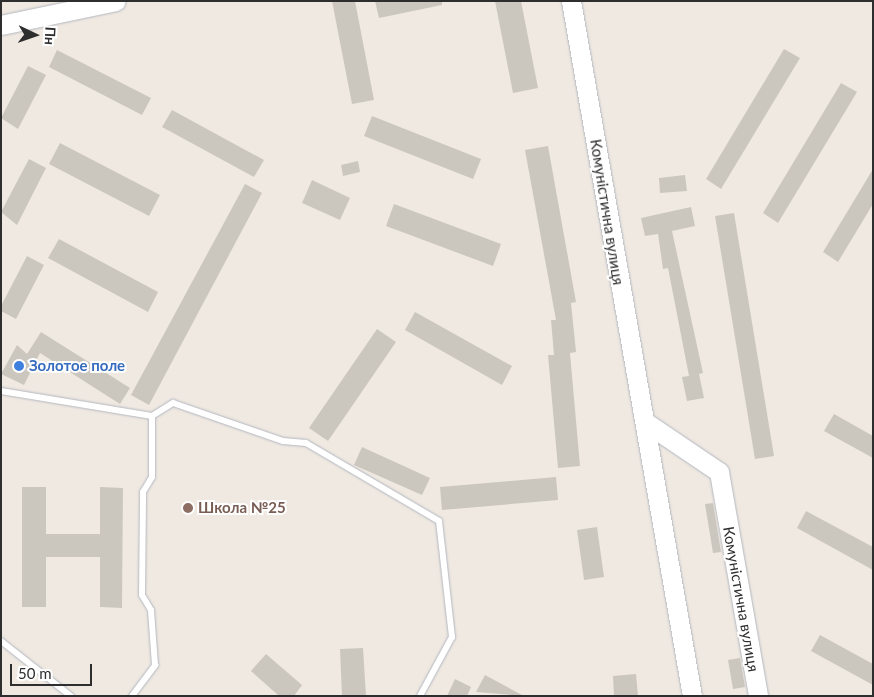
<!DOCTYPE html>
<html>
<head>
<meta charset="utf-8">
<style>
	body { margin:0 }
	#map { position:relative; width:874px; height:697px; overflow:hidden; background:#efe9e1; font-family:Lato,sans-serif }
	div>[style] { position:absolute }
	.building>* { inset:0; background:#cbc7bf }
	.roads { filter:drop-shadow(0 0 1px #b4b7c1) drop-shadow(0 0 1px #b4b7c1) }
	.lane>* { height:6px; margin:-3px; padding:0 3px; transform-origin:3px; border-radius:3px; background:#fff }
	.secondary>* { height:19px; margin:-9.5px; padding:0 9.5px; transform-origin:9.5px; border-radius:9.5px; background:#fff }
	.dots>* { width:14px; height:14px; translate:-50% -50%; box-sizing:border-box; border:2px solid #fff; border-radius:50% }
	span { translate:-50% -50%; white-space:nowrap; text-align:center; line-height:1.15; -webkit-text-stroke:4px #fff; paint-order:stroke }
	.street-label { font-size:15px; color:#2e2e2e }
	.shop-label { font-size:15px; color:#366cbe; font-weight:700 }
	.left { translate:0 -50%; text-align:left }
	.education-label { font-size:15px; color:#785e54; font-weight:700 }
	.frame { position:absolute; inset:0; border:2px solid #2e2e2e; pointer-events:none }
	.north { position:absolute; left:10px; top:10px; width:50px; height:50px; -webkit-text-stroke:4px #fff; paint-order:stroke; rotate:93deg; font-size:14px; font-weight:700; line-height:20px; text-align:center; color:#2e2e2e }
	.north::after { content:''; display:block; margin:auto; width:18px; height:22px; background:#2e2e2e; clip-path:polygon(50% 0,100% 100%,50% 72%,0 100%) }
	.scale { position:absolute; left:10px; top:664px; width:82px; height:22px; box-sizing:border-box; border:2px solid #2e2e2e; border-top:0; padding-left:6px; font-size:15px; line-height:18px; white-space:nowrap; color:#2e2e2e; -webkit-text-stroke:4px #fff; paint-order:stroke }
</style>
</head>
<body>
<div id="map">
	<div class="building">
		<div style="clip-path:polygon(332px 1px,355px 1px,374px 100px,352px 104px)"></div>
		<div style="clip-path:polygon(375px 1px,442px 1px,442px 5px,379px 18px)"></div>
		<div style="clip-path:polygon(495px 1px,521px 1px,538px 88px,513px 93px)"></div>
		<div style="clip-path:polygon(784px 49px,800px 58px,721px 189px,706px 179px)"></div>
		<div style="clip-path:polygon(57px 50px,151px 98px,142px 115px,49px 67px)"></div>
		<div style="clip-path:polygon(28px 66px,46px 75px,18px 129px,1px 118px)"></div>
		<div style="clip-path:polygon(841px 83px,857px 92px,778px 223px,763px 213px)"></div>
		<div style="clip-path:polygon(172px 110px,264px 160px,254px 177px,162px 127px)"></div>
		<div style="clip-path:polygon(372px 116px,481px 159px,473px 179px,364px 136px)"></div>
		<div style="clip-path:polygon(60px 143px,160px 195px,149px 216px,49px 164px)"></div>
		<div style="clip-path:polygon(548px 146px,576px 302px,571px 303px,576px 352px,570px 353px,580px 466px,558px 468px,548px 355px,554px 355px,551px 320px,556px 320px,525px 150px)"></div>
		<div style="clip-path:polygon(29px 159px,46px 168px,17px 225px,1px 212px)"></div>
		<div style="clip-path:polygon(358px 161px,360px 172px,343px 176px,341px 165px)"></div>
		<div style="clip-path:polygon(873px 169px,873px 204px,838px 262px,823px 252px)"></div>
		<div style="clip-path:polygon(685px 175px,687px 191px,660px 193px,659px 178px)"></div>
		<div style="clip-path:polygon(312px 180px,350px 198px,340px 220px,302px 203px)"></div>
		<div style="clip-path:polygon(245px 184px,262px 193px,149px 405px,131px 395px)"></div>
		<div style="clip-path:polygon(394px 204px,501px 244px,493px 266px,386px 226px)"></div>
		<div style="clip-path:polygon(691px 207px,695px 226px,672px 231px,703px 373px,699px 374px,704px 398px,687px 401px,682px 377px,689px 376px,668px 268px,663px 269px,658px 234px,645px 236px,641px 218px)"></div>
		<div style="clip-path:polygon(734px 213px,774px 456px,755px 459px,715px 216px)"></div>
		<div style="clip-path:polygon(59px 239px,158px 292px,148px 312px,48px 258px)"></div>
		<div style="clip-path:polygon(27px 256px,44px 265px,16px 319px,1px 311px,1px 306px)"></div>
		<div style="clip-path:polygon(415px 312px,512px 366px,502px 385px,405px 330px)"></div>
		<div style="clip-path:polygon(377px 329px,396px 342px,328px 441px,309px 428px)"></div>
		<div style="clip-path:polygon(41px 332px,130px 388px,120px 404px,40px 353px,24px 385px,1px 374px,17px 345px,27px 354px)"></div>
		<div style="clip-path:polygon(834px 414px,873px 436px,873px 458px,824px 431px)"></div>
		<div style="clip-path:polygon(362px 447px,430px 478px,422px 495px,354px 465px)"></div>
		<div style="clip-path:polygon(556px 477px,558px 500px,442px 510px,440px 487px)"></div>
		<div style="clip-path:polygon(22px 487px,46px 487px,46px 534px,100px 534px,100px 487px,123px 488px,122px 608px,100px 607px,100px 557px,46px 557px,46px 607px,22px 607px)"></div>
		<div style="clip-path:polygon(713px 503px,721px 552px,713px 553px,705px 504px)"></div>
		<div style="clip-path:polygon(806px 511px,873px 547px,873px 570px,797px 528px)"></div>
		<div style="clip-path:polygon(597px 527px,604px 577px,584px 580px,577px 530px)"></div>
		<div style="clip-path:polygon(820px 635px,873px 664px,873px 685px,811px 651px)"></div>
		<div style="clip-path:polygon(363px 648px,366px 696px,342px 696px,340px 649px)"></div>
		<div style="clip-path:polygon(266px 654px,302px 685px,294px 696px,279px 696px,251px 671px)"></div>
		<div style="clip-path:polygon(740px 658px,745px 687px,733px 689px,728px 660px)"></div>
		<div style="clip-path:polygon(636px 674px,638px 696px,614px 696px,613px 676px)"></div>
		<div style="clip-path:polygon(485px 675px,524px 696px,476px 692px)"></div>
		<div style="clip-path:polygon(455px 679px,471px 687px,467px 696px,447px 696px)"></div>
	</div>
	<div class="roads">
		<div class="lane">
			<div style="left:1px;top:391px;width:153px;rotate:9.4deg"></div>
			<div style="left:152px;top:416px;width:25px;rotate:-32deg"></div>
			<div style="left:173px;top:403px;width:116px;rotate:19.1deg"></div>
			<div style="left:283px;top:441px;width:23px;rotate:5deg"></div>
			<div style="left:306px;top:443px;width:154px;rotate:30.4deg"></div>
			<div style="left:439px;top:521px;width:117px;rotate:83.6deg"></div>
			<div style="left:452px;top:637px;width:67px;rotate:118.5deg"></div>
			<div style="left:1px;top:641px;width:89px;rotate:38.2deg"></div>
			<div style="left:132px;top:696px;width:39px;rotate:-53deg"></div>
			<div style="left:155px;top:665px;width:55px;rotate:-94.2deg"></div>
			<div style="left:151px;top:610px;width:17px;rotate:-121deg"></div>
			<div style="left:142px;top:595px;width:103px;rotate:-89.4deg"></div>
			<div style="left:143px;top:492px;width:17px;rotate:-59deg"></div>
			<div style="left:152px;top:477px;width:61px;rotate:-90deg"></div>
		</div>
		<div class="secondary">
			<div style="left:571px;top:1px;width:705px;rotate:80.12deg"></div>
			<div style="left:1px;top:25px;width:117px;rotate:-11.8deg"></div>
			<div style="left:645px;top:422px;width:89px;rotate:34deg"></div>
			<div style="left:719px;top:472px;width:227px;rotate:80.1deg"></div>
		</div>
	</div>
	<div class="dots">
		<div style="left:19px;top:366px;background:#3f7fe0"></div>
		<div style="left:188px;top:508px;background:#8d6e63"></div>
	</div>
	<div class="street-label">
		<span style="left:607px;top:212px;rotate:81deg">Комуністична вулиця</span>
		<span style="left:741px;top:599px;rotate:80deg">Комуністична вулиця</span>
	</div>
	<div class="shop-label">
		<span class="left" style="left:29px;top:366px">Золотое поле</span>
	</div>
	<div class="education-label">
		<span class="left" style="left:198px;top:508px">Школа №25</span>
	</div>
	<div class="frame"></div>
	<div class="north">Пн</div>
	<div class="scale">50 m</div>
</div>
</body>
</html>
